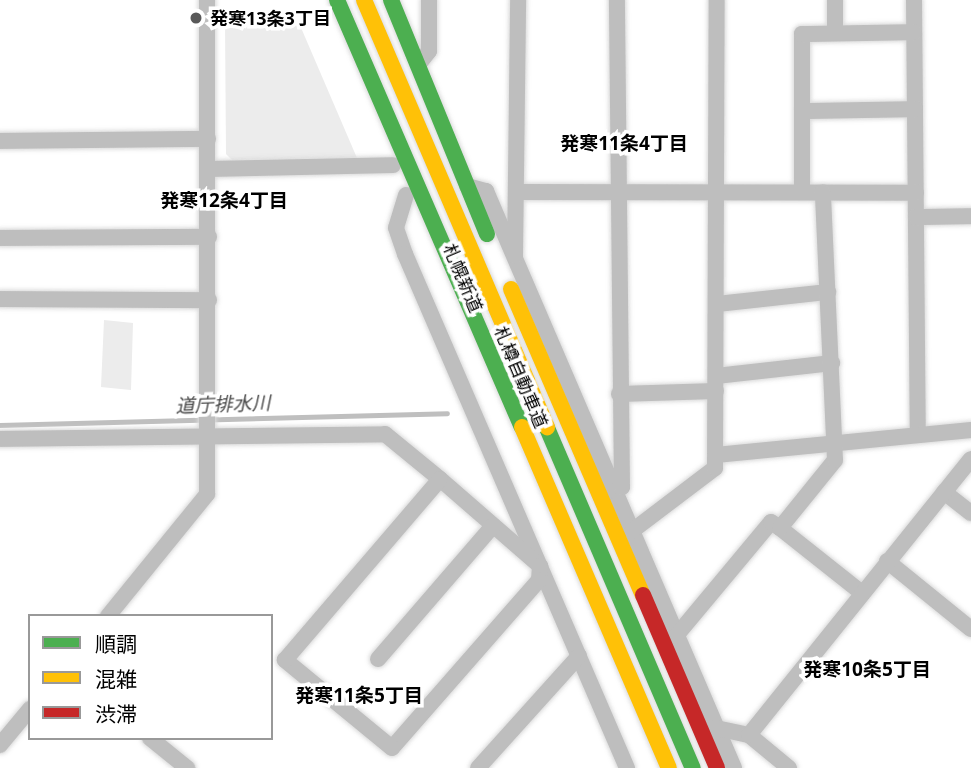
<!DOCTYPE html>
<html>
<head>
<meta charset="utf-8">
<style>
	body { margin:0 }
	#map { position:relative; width:971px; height:768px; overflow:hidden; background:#fff; font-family:"Noto Sans","Noto Sans JP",sans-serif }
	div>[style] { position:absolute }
	.green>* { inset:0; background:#ececec }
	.stream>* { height:4.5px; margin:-2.25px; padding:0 2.25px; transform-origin:2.25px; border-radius:2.25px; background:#bfbfbf }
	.roads { filter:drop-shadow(0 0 2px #dbdbdb) drop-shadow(0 0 2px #dbdbdb) }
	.street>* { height:16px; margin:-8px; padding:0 8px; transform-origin:8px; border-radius:8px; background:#bebebe }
	.fast>* { height:16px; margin:-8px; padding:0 8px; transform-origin:8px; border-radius:8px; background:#4caf50 }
	.slow>* { height:16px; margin:-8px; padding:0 8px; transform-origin:8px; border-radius:8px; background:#ffc107 }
	.jam>* { height:16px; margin:-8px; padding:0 8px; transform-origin:8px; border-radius:8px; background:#c62828 }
	.dots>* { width:19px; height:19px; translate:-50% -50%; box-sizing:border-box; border:4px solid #fff; border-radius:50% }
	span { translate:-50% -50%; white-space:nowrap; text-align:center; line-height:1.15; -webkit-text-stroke:7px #fff; paint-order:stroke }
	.poi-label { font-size:18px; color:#000; font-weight:700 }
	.left { translate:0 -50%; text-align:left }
	.street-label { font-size:18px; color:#000 }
	.neighbourhood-label { font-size:19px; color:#000; font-weight:700 }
	.water-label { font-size:19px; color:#444; font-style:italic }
	.legend { position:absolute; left:28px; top:614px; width:245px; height:126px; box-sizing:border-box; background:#fff; border:2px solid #999; margin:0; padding:9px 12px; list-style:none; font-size:21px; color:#000 }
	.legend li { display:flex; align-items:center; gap:14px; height:35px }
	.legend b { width:35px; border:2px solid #999 }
</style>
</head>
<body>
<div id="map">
	<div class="green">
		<div style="clip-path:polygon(225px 23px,299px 23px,357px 158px,232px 160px,226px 154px)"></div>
		<div style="clip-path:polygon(104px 320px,133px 323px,131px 390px,101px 387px)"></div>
	</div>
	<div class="stream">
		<div style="left:0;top:425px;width:447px;rotate:-1.5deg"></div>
	</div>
	<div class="roads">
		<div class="street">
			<div style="left:835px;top:0;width:33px;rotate:90deg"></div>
			<div style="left:914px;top:0;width:434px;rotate:89.5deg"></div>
			<div style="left:418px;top:65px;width:18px;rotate:-52deg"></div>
			<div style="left:429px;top:51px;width:51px;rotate:-90deg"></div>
			<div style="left:802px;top:111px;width:113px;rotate:-1deg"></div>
			<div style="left:0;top:141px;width:208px;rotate:-0.6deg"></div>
			<div style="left:208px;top:169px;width:185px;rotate:-1.2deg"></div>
			<div style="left:467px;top:186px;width:20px;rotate:15deg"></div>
			<div style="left:486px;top:191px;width:628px;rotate:66.74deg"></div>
			<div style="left:518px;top:192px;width:398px;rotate:0.1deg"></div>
			<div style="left:802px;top:192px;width:158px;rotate:-90deg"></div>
			<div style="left:802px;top:34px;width:112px;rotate:-1deg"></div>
			<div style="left:406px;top:195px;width:34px;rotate:107deg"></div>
			<div style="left:396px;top:228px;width:28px;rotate:71deg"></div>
			<div style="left:405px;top:254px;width:560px;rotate:66.64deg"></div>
			<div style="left:916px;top:217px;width:55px;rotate:-1deg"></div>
			<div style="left:0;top:238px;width:209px;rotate:-0.3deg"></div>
			<div style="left:515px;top:256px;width:256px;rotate:-89.3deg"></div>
			<div style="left:0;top:299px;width:209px;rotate:0.3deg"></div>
			<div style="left:717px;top:304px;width:112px;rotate:-6.2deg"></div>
			<div style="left:716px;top:376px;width:117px;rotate:-6.4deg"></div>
			<div style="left:619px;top:394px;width:97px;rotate:-1.8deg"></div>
			<div style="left:0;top:439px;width:385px;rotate:-0.7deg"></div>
			<div style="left:385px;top:434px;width:71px;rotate:39.3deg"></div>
			<div style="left:440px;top:479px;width:133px;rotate:41deg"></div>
			<div style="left:540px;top:566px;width:14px;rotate:94deg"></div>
			<div style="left:539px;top:580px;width:223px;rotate:131.2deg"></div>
			<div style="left:392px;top:748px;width:139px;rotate:-140.6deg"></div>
			<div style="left:285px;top:660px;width:238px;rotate:-49.4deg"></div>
			<div style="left:716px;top:455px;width:256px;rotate:-5.6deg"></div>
			<div style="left:615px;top:491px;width:8px;rotate:-30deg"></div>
			<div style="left:622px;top:487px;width:487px;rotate:-90.6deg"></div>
			<div style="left:944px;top:492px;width:34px;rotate:38deg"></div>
			<div style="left:780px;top:528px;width:105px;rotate:38.4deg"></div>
			<div style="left:632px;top:531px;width:104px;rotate:-37.2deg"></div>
			<div style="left:715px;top:468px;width:468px;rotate:-89.8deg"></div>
			<div style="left:887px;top:561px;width:108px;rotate:39deg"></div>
			<div style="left:108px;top:616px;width:157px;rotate:-50.9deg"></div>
			<div style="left:207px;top:494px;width:494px;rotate:-90deg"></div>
			<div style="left:676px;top:636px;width:148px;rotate:-50.2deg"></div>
			<div style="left:771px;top:522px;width:11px;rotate:34deg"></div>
			<div style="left:780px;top:528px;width:87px;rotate:-51deg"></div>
			<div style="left:835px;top:460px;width:268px;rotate:-92.6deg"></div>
			<div style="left:378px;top:659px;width:176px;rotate:-49.2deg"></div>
			<div style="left:716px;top:728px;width:34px;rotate:12deg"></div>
			<div style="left:749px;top:735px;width:52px;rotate:39.5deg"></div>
			<div style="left:749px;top:735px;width:354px;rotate:-51.2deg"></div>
			<div style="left:150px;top:738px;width:48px;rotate:39deg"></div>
			<div style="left:0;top:745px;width:47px;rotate:-50.2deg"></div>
			<div style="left:478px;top:768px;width:151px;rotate:-48deg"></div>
		</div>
		<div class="fast">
			<div style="left:337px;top:0;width:465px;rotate:66.6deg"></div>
			<div style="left:391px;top:0;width:253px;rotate:67.7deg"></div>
			<div style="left:547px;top:428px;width:370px;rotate:66.8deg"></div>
		</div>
		<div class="slow">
			<div style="left:364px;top:0;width:465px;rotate:66.8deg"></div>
			<div style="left:511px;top:289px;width:333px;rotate:66.7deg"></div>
			<div style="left:522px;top:427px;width:371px;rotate:66.7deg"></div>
		</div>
		<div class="jam">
			<div style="left:643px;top:595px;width:188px;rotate:66.8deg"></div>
		</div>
	</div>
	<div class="dots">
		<div style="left:196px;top:18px;background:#595959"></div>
	</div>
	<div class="poi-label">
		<span class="left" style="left:210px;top:18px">発寒13条3丁目</span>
	</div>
	<div class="street-label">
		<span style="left:463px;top:278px;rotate:67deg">札幌新道</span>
		<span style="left:521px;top:377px;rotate:67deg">札樽自動車道</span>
	</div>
	<div class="neighbourhood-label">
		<span style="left:624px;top:144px">発寒11条4丁目</span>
		<span style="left:224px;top:201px">発寒12条4丁目</span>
		<span style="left:867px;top:670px">発寒10条5丁目</span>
		<span style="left:359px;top:696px">発寒11条5丁目</span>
	</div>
	<div class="water-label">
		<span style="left:223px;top:405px;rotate:-2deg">道庁排水川</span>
	</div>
	<ul class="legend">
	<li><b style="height:9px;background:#4caf50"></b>順調</li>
	<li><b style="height:9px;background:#ffc107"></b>混雑</li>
	<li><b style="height:9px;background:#c62828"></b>渋滞</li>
	</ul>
</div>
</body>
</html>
